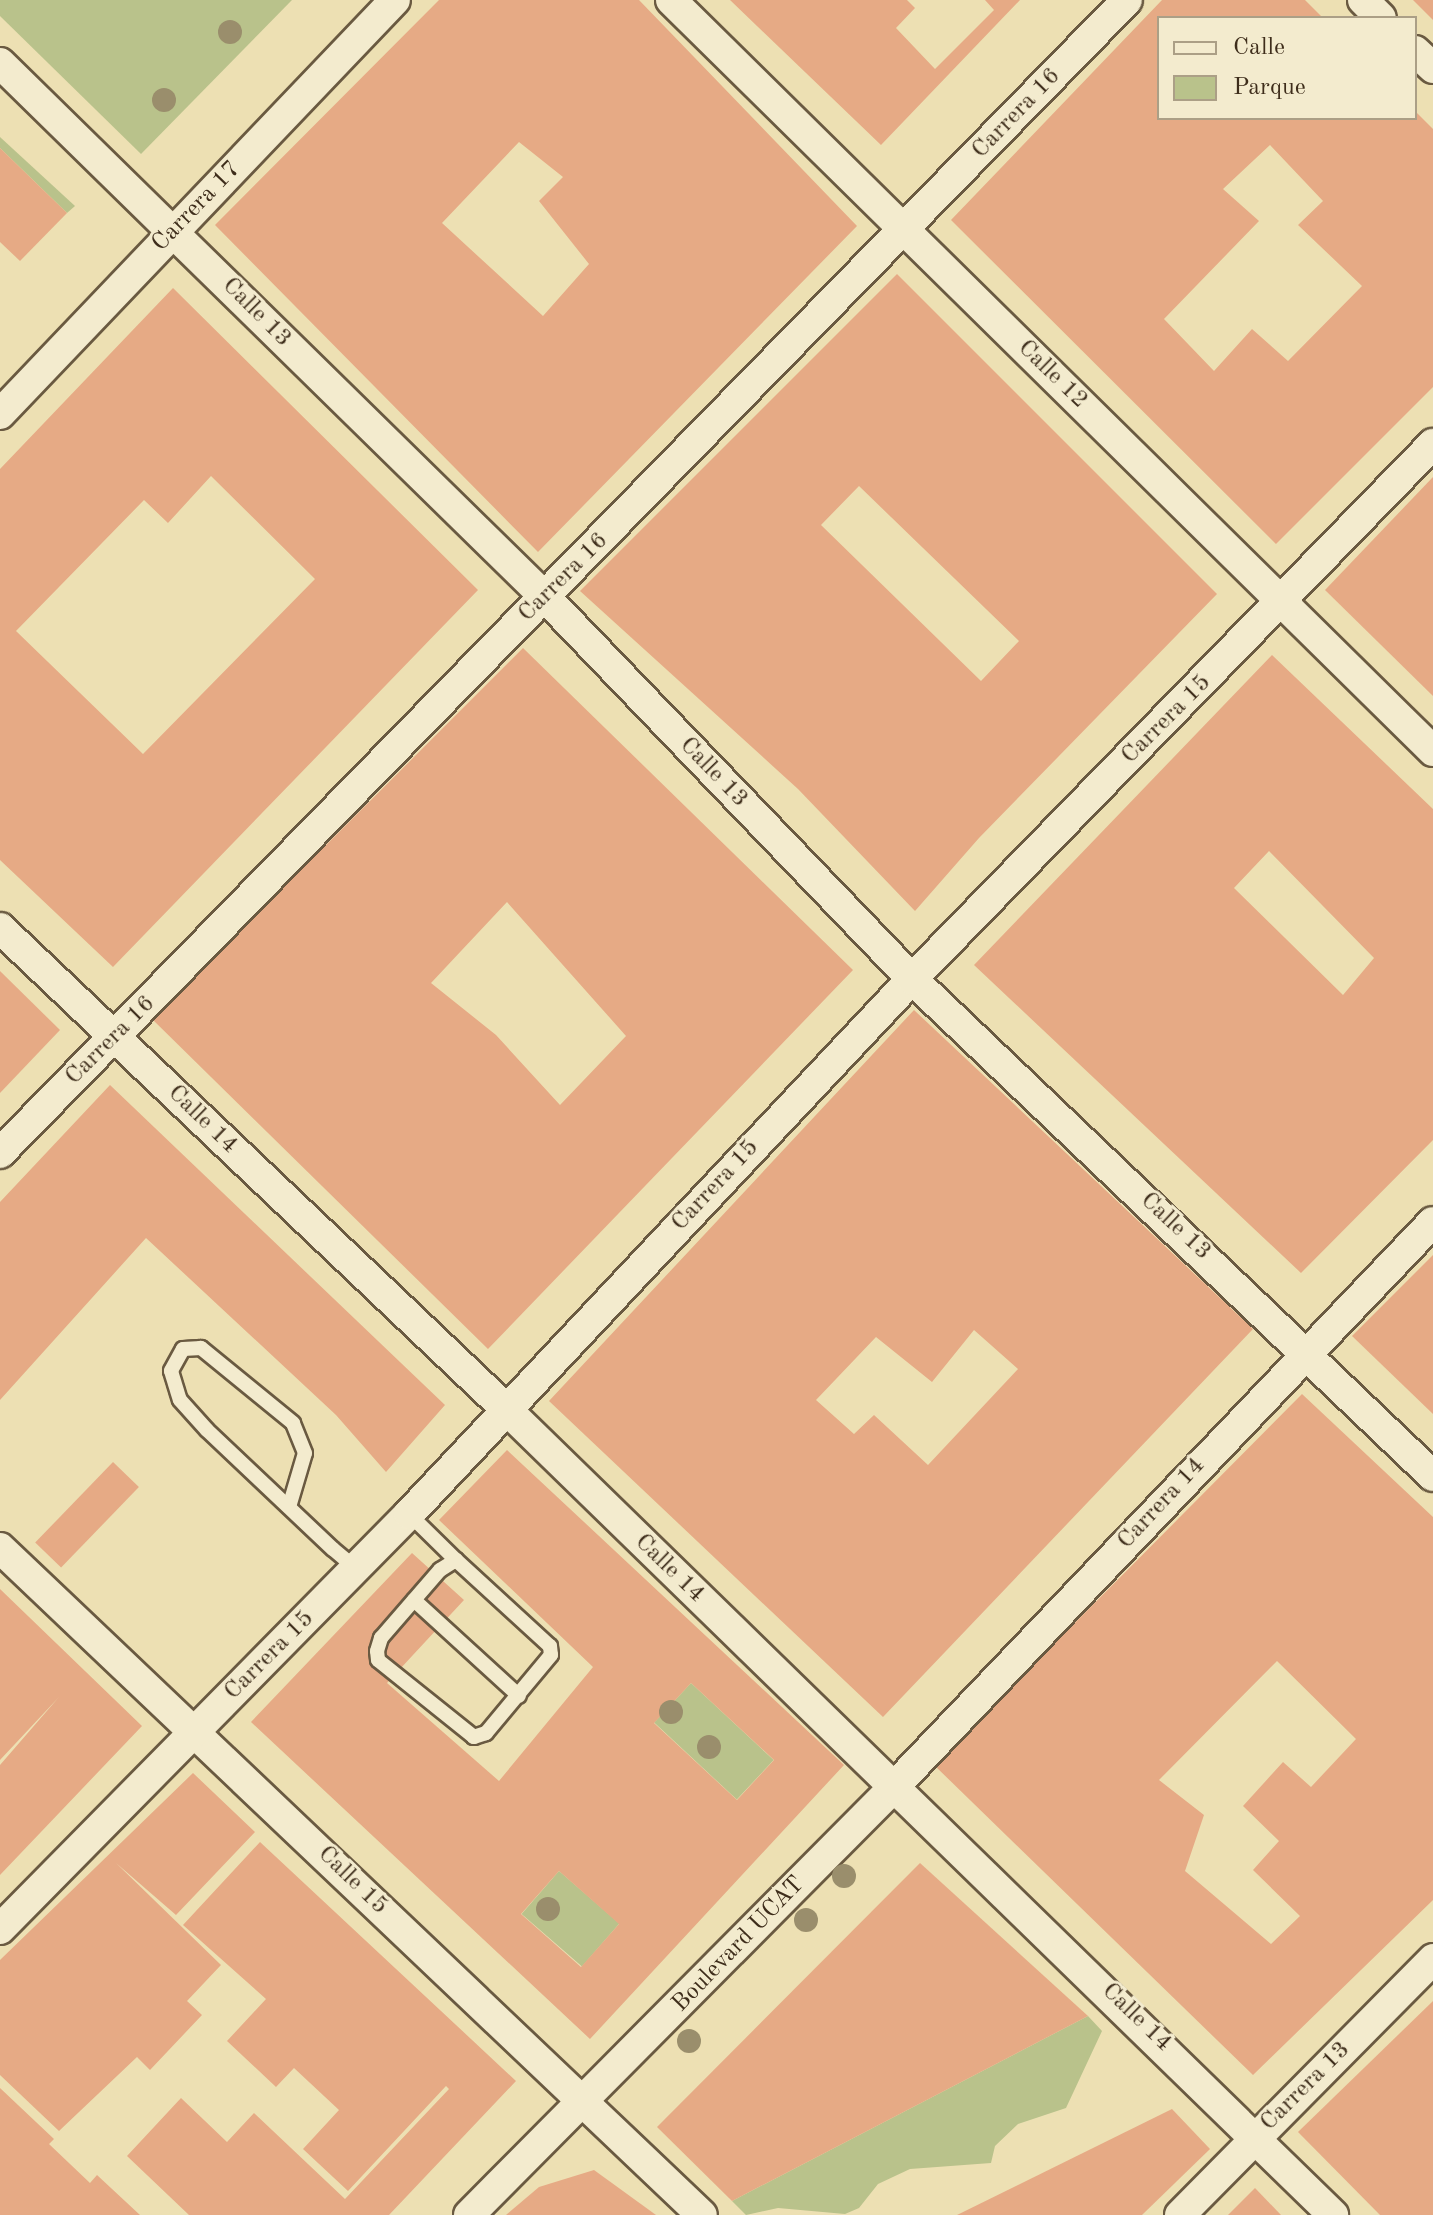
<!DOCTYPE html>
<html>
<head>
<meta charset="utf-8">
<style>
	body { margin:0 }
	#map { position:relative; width:1433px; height:2215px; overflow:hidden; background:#ede0b3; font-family:"Old Standard TT",serif }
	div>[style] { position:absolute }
	.green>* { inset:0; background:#b9c28b; transform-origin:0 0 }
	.building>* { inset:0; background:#e6aa85; transform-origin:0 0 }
	.roads { filter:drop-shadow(2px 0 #6a5a41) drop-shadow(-2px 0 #6a5a41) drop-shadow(0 2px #6a5a41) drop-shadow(0 -2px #6a5a41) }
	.service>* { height:14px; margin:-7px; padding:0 7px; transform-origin:7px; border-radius:7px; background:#f3ebce }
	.minor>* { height:30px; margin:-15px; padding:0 15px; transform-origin:15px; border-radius:15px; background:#f3ebce }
	.trees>* { width:24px; height:24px; margin:-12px; border-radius:50%; background:#9a8e6c }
	span { translate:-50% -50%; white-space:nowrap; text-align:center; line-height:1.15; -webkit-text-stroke:6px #f3ebce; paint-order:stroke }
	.street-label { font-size:24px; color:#3e2d1b }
	.legend { position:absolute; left:1157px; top:16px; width:260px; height:104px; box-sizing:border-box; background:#f3ebce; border:2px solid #ab9f86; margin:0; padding:10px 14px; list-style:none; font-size:24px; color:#3e2d1b }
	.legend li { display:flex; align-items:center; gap:16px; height:40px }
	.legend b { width:40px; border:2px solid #ab9f86 }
</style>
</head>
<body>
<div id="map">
	<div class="green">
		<div style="clip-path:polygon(0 0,292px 0,141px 154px,0 16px)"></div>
		<div style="clip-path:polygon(0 137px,75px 206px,67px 213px,0 148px)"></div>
		<div style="left:691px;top:1683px;width:113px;height:54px;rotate:43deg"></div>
		<div style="left:559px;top:1871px;width:80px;height:57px;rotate:41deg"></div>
		<div style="clip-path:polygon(1088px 2016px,1102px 2031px,1066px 2108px,1018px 2124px,995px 2146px,991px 2163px,910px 2169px,878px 2184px,859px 2208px,845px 2214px,778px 2208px,746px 2215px,732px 2201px)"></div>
	</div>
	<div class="building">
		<div style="clip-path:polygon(evenodd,439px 0,639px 0,857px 226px,538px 552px,215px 225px,439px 0,519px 142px,563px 177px,539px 201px,589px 264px,543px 316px,442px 223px,519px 142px)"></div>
		<div style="clip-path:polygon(730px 0,907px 0,915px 8px,896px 28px,935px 69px,994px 10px,985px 0,1020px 0,881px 145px)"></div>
		<div style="clip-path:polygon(evenodd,1162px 0,1305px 0,1323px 18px,1159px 18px,1159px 118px,1415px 118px,1415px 111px,1433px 129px,1433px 387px,1276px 544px,951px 220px,1162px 0,1270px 145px,1323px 201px,1298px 225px,1362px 286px,1288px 361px,1252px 329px,1214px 371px,1164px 319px,1259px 221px,1223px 189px,1270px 145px)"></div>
		<div style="clip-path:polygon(1413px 0,1433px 0,1433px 20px)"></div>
		<div style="clip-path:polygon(0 148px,67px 213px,20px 261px,0 242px)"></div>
		<div style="clip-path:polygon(evenodd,897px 274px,1217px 594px,979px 838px,915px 911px,798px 789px,580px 591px,897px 274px,859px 486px,1019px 641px,981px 681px,821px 525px,859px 486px)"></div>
		<div style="clip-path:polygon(evenodd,173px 288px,478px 590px,113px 967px,0 860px,0 469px,173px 288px,211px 476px,315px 579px,143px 754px,16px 631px,144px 500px,168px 523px,211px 476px)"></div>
		<div style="clip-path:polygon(1433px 477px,1433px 696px,1325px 590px)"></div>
		<div style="clip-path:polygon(evenodd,523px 648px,853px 970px,488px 1349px,152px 1019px,523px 648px,507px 902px,626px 1036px,560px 1105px,496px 1035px,431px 983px,507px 902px)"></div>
		<div style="clip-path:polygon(evenodd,1272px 655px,1433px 809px,1433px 1140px,1301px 1273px,974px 965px,1272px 655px,1269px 851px,1374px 958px,1343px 995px,1234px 888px,1269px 851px)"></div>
		<div style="clip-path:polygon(0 971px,60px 1030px,0 1093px)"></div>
		<div style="clip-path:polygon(evenodd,914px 1010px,1253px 1329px,883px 1717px,549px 1401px,914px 1010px,974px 1330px,1018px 1369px,928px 1465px,874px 1415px,854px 1434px,816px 1400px,876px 1337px,932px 1382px,974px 1330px)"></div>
		<div style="clip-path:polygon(110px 1085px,445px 1405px,386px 1472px,336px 1415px,146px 1238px,0 1400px,0 1202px)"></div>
		<div style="clip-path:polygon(1433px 1255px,1433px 1414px,1352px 1336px)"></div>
		<div style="clip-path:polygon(evenodd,1302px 1394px,1433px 1517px,1433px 1900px,1253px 2075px,934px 1765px,1302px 1394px,1277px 1661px,1356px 1739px,1311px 1787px,1283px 1762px,1243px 1806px,1279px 1841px,1253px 1870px,1300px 1916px,1271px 1944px,1185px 1871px,1204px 1815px,1159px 1780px,1277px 1661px)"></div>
		<div style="clip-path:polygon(evenodd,507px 1450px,844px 1765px,590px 2039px,251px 1722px,412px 1553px,464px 1600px,387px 1683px,499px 1781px,593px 1667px,439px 1520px,507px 1450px,691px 1683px,774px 1760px,737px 1800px,654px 1723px,691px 1683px,507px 1450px,559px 1871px,619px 1924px,581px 1967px,521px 1914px,559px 1871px)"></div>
		<div style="left:113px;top:1462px;width:36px;height:112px;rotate:44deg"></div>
		<div style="clip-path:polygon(0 1589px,142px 1726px,0 1875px,0 1765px,59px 1697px,0 1760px)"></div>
		<div style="clip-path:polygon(193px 1773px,255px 1832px,176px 1915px,116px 1863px,221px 1965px,187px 2001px,202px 2015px,150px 2070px,137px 2057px,59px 2131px,0 2075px,0 1960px)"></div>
		<div style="clip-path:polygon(260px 1842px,516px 2081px,389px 2215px,189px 2215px,127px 2156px,181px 2098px,227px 2142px,254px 2113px,345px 2199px,449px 2089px,446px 2086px,348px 2191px,303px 2149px,339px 2110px,294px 2068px,276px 2087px,227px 2041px,266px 1999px,183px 1925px)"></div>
		<div style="clip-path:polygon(920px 1863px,1088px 2016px,732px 2201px,657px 2127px)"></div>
		<div style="clip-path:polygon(1433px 2001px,1433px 2215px,1380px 2215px,1298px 2132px)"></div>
		<div style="clip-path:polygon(0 2088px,54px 2139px,49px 2144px,90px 2183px,97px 2175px,140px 2215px,0 2215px)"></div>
		<div style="clip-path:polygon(1172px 2109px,1210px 2149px,1142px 2215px,957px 2215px)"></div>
		<div style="clip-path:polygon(594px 2170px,656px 2215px,506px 2215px,539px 2187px)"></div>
		<div style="clip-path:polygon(1255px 2188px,1281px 2215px,1228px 2215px)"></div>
	</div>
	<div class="roads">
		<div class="service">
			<div style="left:289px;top:1507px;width:56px;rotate:-73.5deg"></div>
			<div style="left:305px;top:1453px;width:32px;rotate:-112deg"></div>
			<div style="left:293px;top:1423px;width:119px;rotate:-140.8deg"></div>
			<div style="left:201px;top:1348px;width:18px;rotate:177deg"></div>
			<div style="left:183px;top:1349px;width:25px;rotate:119deg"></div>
			<div style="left:171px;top:1371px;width:30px;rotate:73deg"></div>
			<div style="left:180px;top:1400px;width:40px;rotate:48deg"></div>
			<div style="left:207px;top:1430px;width:173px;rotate:43.4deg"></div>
			<div style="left:333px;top:1549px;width:30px;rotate:40deg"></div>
			<div style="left:409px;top:1514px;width:66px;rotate:44.4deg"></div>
			<div style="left:456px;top:1560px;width:127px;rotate:42.5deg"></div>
			<div style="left:550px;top:1646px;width:9px;rotate:84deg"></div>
			<div style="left:551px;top:1655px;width:102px;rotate:129.8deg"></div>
			<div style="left:486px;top:1733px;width:13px;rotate:162deg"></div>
			<div style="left:474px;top:1737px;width:123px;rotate:-141.3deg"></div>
			<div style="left:378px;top:1660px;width:9px;rotate:-96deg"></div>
			<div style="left:377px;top:1651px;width:14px;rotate:-73deg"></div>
			<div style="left:381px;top:1638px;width:90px;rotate:-49.1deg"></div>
			<div style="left:440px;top:1570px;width:19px;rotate:-32deg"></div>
			<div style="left:414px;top:1600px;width:142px;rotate:42.4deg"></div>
		</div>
		<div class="minor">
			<div style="left:671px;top:0;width:1070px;rotate:44.58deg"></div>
			<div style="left:1363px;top:0;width:25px;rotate:45deg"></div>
			<div style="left:1415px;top:51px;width:25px;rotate:43deg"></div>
			<div style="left:0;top:63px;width:763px;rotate:44.42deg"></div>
			<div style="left:545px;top:597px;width:530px;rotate:46.15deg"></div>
			<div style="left:912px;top:979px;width:720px;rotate:43.65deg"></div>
			<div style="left:0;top:414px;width:572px;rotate:-46.35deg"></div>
			<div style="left:0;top:928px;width:698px;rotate:43.55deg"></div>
			<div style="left:506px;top:1409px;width:1155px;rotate:44.26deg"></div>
			<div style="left:0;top:1153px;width:1612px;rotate:-45.65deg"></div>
			<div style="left:0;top:1548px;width:968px;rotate:43.54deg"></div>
			<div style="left:0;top:1929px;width:583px;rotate:-45.42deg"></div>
			<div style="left:409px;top:1514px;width:734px;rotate:-46.77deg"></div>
			<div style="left:912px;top:979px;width:747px;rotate:-45.76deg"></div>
			<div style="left:469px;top:2215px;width:602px;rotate:-45.2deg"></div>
			<div style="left:893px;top:1788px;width:782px;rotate:-46.35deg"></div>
			<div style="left:1180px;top:2215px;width:360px;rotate:-45.3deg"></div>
		</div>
	</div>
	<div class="trees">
		<div style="left:230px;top:32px"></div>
		<div style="left:164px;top:100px"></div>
		<div style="left:671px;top:1712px"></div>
		<div style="left:709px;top:1747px"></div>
		<div style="left:844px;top:1876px"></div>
		<div style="left:548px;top:1909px"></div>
		<div style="left:806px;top:1920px"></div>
		<div style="left:689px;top:2041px"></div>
	</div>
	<div class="street-label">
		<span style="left:1017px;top:114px;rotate:-46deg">Carrera 16</span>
		<span style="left:197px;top:207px;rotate:-46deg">Carrera 17</span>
		<span style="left:256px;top:313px;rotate:45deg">Calle 13</span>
		<span style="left:1052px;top:375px;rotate:44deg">Calle 12</span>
		<span style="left:564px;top:578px;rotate:-45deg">Carrera 16</span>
		<span style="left:1167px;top:720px;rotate:-45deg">Carrera 15</span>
		<span style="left:713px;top:773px;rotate:46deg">Calle 13</span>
		<span style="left:111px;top:1041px;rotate:-45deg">Carrera 16</span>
		<span style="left:202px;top:1120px;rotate:44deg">Calle 14</span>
		<span style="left:716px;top:1186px;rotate:-47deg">Carrera 15</span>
		<span style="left:1175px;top:1227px;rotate:43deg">Calle 13</span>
		<span style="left:1162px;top:1504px;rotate:-47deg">Carrera 14</span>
		<span style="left:669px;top:1569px;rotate:44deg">Calle 14</span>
		<span style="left:270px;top:1656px;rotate:-45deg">Carrera 15</span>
		<span style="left:352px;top:1881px;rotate:44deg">Calle 15</span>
		<span style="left:739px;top:1945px;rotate:-46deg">Boulevard UCAT</span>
		<span style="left:1136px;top:2018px;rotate:44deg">Calle 14</span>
		<span style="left:1306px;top:2087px;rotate:-45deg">Carrera 13</span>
	</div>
	<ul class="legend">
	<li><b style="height:10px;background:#f3ebce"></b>Calle</li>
	<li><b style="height:22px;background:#b9c28b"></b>Parque</li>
	</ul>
</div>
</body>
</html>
